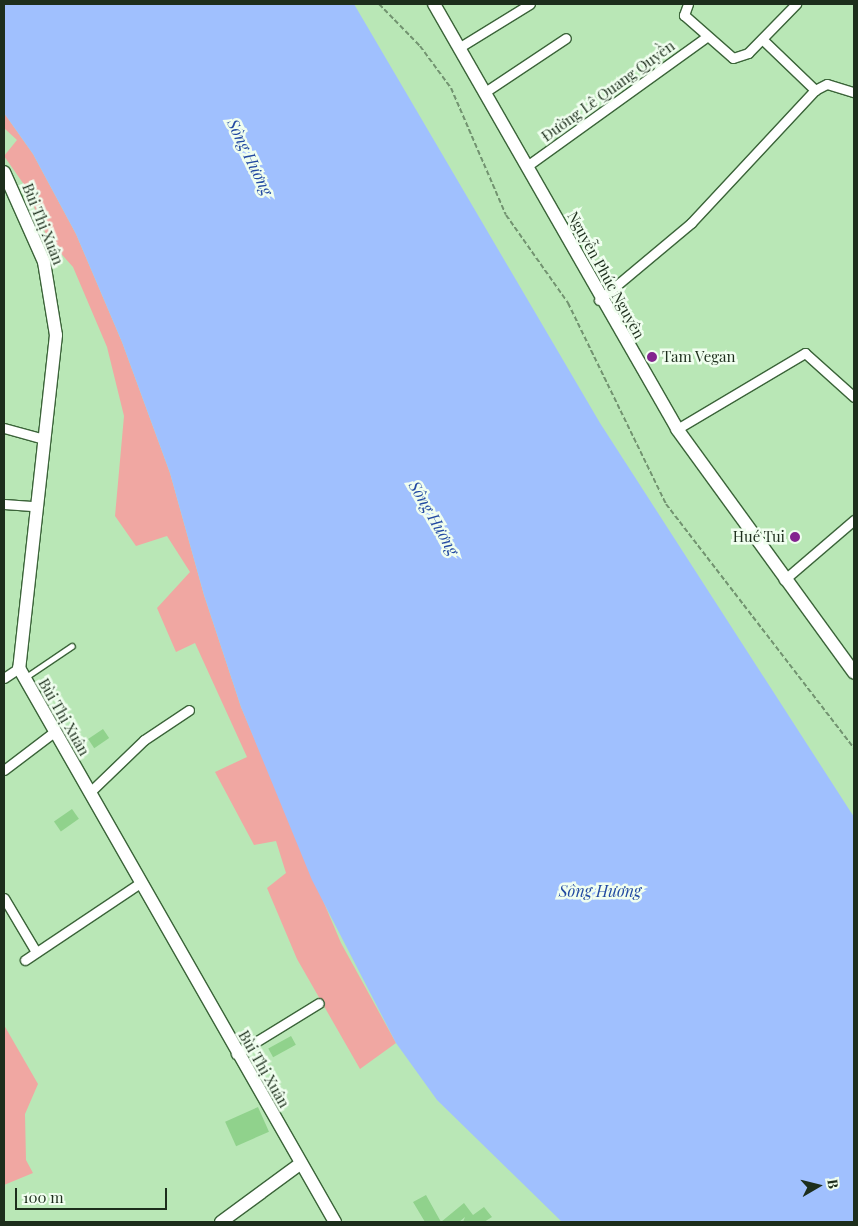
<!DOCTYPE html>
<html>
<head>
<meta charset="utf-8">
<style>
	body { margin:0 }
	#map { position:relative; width:858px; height:1226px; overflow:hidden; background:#b9e7b6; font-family:"Playfair Display",serif }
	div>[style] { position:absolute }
	.green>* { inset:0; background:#f0a7a2 }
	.water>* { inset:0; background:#a0c0fe }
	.building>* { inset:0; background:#90d28c; transform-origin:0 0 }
	.path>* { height:2px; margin-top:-1px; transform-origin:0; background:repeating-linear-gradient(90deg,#729370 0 5px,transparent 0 7.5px) }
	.roads { filter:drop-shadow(1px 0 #3b6439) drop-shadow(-1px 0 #3b6439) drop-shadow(0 1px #3b6439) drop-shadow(0 -1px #3b6439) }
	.lane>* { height:4.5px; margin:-2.25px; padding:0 2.25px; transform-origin:2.25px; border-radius:2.25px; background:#fff }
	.street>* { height:9px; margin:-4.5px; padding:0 4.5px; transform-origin:4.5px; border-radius:4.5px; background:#fff }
	.secondary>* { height:12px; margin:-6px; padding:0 6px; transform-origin:6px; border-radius:6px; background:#fff }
	.dots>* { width:14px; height:14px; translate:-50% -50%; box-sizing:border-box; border:2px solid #f0feef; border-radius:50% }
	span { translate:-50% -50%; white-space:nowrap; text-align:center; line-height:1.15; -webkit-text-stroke:5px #f0feef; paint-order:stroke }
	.street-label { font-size:15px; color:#1d2e1c }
	.poi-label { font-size:15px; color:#1d2e1c }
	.left { translate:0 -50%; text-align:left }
	.right { translate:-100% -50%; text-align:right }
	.water-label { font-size:16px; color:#224aa1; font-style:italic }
	.frame { position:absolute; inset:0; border:5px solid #1d2e1c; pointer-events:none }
	.north { position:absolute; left:793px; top:1161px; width:50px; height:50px; -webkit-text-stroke:4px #f0feef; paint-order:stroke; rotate:82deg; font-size:14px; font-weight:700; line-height:20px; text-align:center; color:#1d2e1c }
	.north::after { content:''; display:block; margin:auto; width:18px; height:22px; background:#1d2e1c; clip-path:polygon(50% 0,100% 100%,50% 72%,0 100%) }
	.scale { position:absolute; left:15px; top:1188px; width:152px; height:22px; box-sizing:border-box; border:2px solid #1d2e1c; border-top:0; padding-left:6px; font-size:15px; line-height:18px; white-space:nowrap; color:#1d2e1c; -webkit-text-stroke:4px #f0feef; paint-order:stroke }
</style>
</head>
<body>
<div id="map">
	<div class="green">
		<div style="clip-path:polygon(4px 113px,33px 154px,76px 234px,122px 342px,170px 473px,204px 595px,241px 707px,341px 943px,396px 1043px,360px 1069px,297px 959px,267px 888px,286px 873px,276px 841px,254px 845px,215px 772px,247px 757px,195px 643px,176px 652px,157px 608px,190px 572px,167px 536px,136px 546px,115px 516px,124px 416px,107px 347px,73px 267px,48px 239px,25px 186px,4px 156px,17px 140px,4px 128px)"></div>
		<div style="clip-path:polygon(4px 1025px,38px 1084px,25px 1114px,26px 1160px,33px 1173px,4px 1185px)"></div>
	</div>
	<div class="water">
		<div style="clip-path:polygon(4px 4px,354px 4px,600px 423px,854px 817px,854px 1222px,562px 1222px,437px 1100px,396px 1043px,312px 880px,241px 707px,204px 595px,170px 473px,122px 342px,76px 234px,33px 154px,4px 113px)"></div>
	</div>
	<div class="building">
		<div style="left:103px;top:729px;width:11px;height:18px;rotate:56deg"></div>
		<div style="left:72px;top:809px;width:12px;height:22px;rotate:55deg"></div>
		<div style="left:291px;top:1036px;width:10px;height:26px;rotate:61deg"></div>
		<div style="left:258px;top:1107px;width:27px;height:36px;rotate:66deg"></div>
		<div style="clip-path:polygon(426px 1195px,441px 1222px,464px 1203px,473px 1215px,484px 1207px,492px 1217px,484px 1222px,463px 1222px,465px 1217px,459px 1222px,425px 1222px,413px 1202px)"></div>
	</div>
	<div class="path">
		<div style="left:379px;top:4px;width:59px;rotate:45.7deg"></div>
		<div style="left:420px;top:46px;width:52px;rotate:53.6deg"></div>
		<div style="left:451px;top:88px;width:138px;rotate:66.6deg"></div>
		<div style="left:506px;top:215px;width:108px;rotate:54.8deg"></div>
		<div style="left:568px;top:303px;width:224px;rotate:64deg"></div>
		<div style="left:666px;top:504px;width:308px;rotate:52.4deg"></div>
	</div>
	<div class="roads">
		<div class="lane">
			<div style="left:26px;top:677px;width:55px;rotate:-34deg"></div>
		</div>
		<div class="street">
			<div style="left:688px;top:4px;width:12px;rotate:110deg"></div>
			<div style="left:684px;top:15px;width:65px;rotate:41.3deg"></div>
			<div style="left:733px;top:58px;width:16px;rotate:-18deg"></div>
			<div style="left:748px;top:53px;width:69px;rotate:-45.6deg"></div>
			<div style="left:762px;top:39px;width:74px;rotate:43.9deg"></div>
			<div style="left:460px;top:47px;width:82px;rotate:-31.6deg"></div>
			<div style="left:485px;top:92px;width:97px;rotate:-33.7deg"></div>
			<div style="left:527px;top:166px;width:219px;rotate:-35.7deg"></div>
			<div style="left:599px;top:300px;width:120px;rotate:-39.9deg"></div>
			<div style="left:691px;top:223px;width:182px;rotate:-47deg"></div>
			<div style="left:815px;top:90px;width:13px;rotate:-27deg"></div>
			<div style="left:827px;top:84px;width:28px;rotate:17deg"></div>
			<div style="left:4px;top:428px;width:41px;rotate:15.4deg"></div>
			<div style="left:677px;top:429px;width:149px;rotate:-30.7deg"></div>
			<div style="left:805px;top:353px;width:66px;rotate:41.9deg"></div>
			<div style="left:4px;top:504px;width:31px;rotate:4deg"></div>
			<div style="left:784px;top:580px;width:92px;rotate:-40.6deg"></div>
			<div style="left:4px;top:678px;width:18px;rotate:-34deg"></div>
			<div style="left:4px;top:770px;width:63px;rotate:-37.2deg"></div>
			<div style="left:89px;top:793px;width:76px;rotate:-43.9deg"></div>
			<div style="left:144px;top:740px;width:54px;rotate:-33.7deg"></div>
			<div style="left:4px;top:898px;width:63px;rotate:59.3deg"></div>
			<div style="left:25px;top:960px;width:138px;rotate:-33.8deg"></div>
			<div style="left:236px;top:1054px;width:97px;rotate:-31.6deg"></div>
		</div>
		<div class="secondary">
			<div style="left:434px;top:4px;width:490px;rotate:60.2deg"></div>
			<div style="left:677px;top:429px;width:301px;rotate:54deg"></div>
			<div style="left:4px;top:172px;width:98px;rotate:66deg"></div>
			<div style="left:44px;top:262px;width:74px;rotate:80.7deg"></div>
			<div style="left:56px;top:335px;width:335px;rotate:96.3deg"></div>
			<div style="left:19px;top:668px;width:638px;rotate:60.3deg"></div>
			<div style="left:221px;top:1222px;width:98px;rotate:-36.3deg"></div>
		</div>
	</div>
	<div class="dots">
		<div style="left:652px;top:357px;background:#83248f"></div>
		<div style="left:795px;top:537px;background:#83248f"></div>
	</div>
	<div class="street-label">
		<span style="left:608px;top:91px;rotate:-36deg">Đường Lê Quang Quyền</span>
		<span style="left:43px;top:224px;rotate:68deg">Bùi Thị Xuân</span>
		<span style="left:606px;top:275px;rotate:61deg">Nguyễn Phúc Nguyên</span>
		<span style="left:64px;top:717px;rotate:60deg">Bùi Thị Xuân</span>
		<span style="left:264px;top:1069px;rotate:60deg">Bùi Thị Xuân</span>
	</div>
	<div class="poi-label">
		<span class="left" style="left:662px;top:357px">Tam Vegan</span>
		<span class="right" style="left:785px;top:537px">Hué Tui</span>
	</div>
	<div class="water-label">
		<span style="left:250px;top:157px;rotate:64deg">Sông Hương</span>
		<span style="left:434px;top:518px;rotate:60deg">Sông Hương</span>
		<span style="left:600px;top:891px">Sông Hương</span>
	</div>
	<div class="frame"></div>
	<div class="north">B</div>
	<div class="scale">100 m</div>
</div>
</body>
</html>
